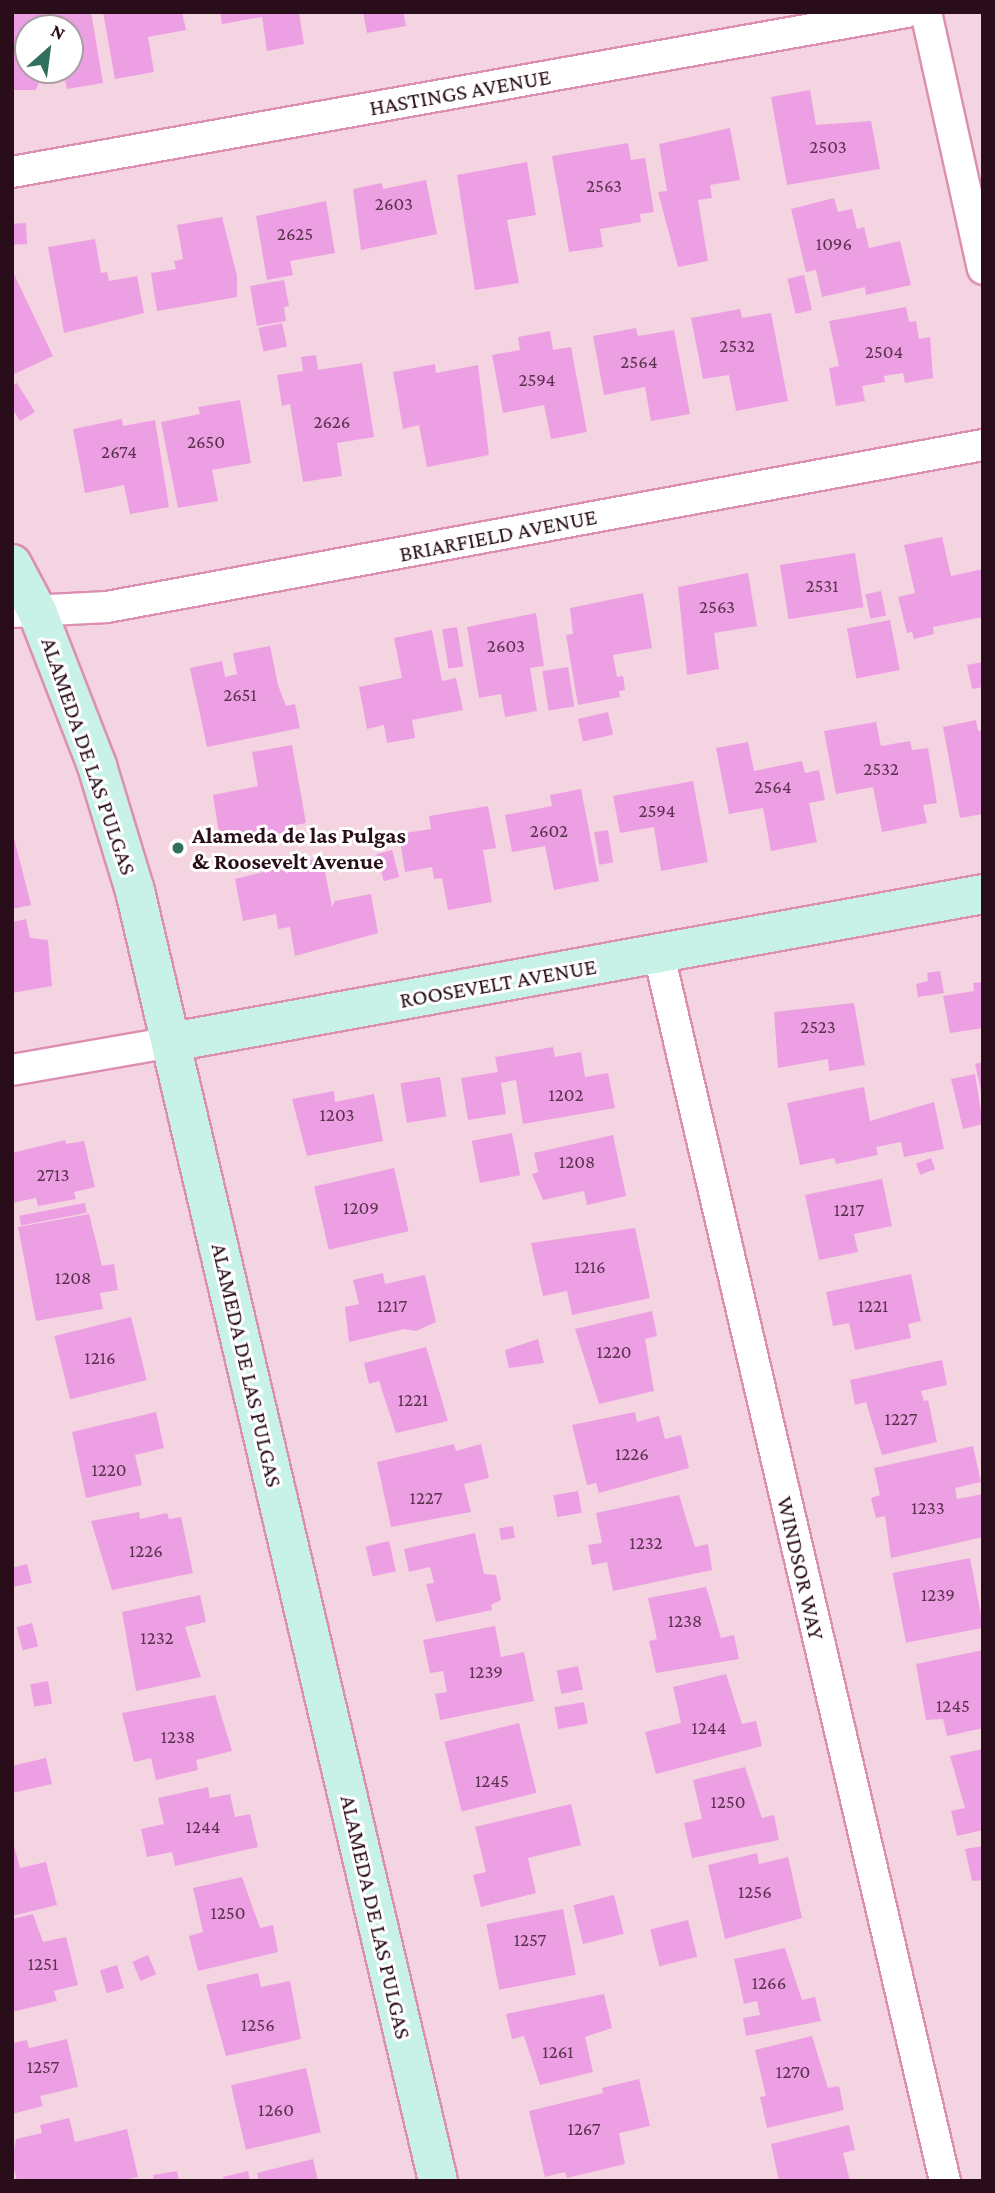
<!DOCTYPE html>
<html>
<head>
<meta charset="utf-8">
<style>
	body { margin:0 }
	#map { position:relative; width:995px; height:2193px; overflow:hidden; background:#f5d4e1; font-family:"Crimson Pro",serif }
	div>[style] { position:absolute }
	.building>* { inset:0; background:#ed9fe3; transform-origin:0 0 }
	.roads { filter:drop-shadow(2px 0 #dd8fb2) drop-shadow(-2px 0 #dd8fb2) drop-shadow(0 2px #dd8fb2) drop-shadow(0 -2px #dd8fb2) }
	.street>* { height:30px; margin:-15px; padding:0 15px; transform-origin:15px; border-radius:15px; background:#fff }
	.secondary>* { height:38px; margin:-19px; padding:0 19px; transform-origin:19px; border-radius:19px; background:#c8f2e7 }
	.dots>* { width:19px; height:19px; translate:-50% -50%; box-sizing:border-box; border:4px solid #fff; border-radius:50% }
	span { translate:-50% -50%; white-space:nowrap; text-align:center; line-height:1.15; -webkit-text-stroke:6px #fff; paint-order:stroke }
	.number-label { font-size:19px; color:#5b324d }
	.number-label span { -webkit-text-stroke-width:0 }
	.street-label { font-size:23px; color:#2a0d1b }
	.poi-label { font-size:23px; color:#2a0d1b; font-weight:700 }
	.left { translate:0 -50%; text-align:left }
	.frame { position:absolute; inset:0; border:14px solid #2a0d1b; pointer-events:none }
	.north { position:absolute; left:14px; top:14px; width:70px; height:70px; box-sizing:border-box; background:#fff; border:2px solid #aa9ea4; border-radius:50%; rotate:28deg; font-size:19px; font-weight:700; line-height:28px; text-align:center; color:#2a0d1b }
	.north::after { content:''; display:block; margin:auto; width:24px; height:32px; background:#31705e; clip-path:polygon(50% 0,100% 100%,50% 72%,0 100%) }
</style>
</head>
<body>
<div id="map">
	<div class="building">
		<div style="clip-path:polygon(evenodd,12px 12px,91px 12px,103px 83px,67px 89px,64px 75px,40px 80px,36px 90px,12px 90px,12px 12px,28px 28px,70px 28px,70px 70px,28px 70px,28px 28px)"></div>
		<div style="clip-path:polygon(103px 12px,182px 12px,186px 30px,148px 37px,154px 72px,115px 79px)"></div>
		<div style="clip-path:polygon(220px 12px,299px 12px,304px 44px,267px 51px,262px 17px,222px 24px)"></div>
		<div style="clip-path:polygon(363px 12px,403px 12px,406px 26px,367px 33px)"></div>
		<div style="clip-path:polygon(810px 90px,816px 125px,871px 121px,880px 169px,787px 185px,771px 97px)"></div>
		<div style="clip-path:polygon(730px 128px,740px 180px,710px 185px,712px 198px,698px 200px,708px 261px,678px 267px,658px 192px,667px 191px,659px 144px)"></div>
		<div style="clip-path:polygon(628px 143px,631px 160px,645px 158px,654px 212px,640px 214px,641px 222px,600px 229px,603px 247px,569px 252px,552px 156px)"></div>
		<div style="clip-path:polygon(527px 162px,536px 215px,507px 220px,519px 283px,475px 290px,457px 175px)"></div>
		<div style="clip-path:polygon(426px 180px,437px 234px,361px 250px,353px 189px,382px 183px,383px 189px)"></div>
		<div style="clip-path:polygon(834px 198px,838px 212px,852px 209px,857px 229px,864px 227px,869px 248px,900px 241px,911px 285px,866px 295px,865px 287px,822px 297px,816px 270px,806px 272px,791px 209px)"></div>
		<div style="clip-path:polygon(326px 201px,335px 253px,290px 261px,293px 275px,267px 280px,256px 216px)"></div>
		<div style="clip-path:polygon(222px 217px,237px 276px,237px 297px,157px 311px,151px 273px,176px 269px,174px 261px,183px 259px,177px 225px)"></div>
		<div style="left:26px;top:223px;width:21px;height:14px;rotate:87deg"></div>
		<div style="clip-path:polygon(95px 239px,101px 273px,107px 272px,109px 281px,137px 276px,144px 313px,64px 333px,48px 247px)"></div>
		<div style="clip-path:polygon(12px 270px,53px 356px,12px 375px)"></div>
		<div style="left:804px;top:275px;width:36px;height:17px;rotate:77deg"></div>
		<div style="clip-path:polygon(284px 280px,289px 306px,284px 307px,286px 321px,257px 326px,250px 286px)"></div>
		<div style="clip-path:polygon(906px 307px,909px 322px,916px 321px,919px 339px,930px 337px,933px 378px,905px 383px,903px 373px,884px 376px,885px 382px,862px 386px,865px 401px,836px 406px,829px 368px,839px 366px,829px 321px)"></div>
		<div style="clip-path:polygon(740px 309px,742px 318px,771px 313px,788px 401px,736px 411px,729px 375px,703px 379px,691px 318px)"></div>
		<div style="left:282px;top:323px;width:24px;height:24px;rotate:78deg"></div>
		<div style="clip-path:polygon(636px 328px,638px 336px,674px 330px,690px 414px,651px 421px,645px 387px,604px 395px,593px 336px)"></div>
		<div style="clip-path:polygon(550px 331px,553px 350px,571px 347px,587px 432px,551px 439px,544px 405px,503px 413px,492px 355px,520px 350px,518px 337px)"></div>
		<div style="clip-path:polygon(316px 355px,318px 370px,362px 363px,374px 437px,337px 443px,342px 476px,303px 482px,290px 404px,282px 406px,277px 375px,303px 371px,301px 357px)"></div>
		<div style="clip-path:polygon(435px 364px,436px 373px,478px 365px,489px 455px,427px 467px,419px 425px,403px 429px,393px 372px)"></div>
		<div style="clip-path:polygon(17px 383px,35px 412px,20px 421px,12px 408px,12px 386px)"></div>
		<div style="clip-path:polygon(240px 400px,251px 463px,212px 470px,218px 501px,178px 508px,161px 422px,200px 414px,198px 407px)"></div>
		<div style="clip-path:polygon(122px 419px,123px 426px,155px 420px,169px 507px,130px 514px,124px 485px,85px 493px,73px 429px)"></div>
		<div style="clip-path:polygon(942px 537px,951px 576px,983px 569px,983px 617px,933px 627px,934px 634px,914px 639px,912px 632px,907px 633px,898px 597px,915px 593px,904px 545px)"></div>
		<div style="left:855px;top:553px;width:55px;height:76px;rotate:81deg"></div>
		<div style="clip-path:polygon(748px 573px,757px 626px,714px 633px,719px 669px,687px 675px,678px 587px)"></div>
		<div style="left:881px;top:591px;width:25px;height:16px;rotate:78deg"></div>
		<div style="clip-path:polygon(643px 593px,652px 648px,613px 655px,617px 677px,623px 676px,625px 690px,619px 691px,620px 697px,578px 705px,566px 635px,573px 634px,570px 608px)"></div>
		<div style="clip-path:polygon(536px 613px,544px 666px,530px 668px,537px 711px,505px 717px,501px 694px,479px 698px,467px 627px)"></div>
		<div style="left:890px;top:620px;width:51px;height:44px;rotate:79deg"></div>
		<div style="left:457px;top:627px;width:40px;height:15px;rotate:81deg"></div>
		<div style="clip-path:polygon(432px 630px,442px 681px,456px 678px,463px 710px,412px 720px,415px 738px,387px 743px,384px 725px,367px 729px,359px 687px,402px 678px,394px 638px)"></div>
		<div style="clip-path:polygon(270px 646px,278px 685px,286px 706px,295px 704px,300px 728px,207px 747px,190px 668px,222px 661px,225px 677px,237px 674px,233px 653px)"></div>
		<div style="clip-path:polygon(983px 662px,983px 687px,972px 689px,967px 665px)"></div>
		<div style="left:568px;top:667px;width:40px;height:26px;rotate:81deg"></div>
		<div style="left:608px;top:712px;width:23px;height:31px;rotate:77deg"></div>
		<div style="clip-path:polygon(976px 720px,978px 731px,983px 730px,983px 814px,960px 818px,943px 727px)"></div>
		<div style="clip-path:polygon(876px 722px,881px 746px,910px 741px,912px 750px,928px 748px,937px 803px,923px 805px,927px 823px,882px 832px,873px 787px,836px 794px,824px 731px)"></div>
		<div style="clip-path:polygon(748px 742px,754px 771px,802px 761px,805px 773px,819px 770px,825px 800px,809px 803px,817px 842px,771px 851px,763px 808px,729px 814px,716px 748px)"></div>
		<div style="clip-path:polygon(292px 745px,306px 823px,286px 827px,287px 832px,274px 834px,273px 829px,220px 839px,213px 795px,258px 786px,252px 752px)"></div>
		<div style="clip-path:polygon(693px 781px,708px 862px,661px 871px,654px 827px,620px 833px,613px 796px)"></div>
		<div style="clip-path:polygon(581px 789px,599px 881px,554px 890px,545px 846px,512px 852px,505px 815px,552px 806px,550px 795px)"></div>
		<div style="clip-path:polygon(488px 806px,496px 848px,483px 850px,492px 902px,448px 910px,442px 878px,434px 879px,432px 867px,405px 872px,399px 834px,431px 829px,429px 816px)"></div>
		<div style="left:608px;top:830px;width:33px;height:14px;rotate:81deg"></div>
		<div style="clip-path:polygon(13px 834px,31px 905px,12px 909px,12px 835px)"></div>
		<div style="left:392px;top:850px;width:28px;height:16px;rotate:75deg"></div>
		<div style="clip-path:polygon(322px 857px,332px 907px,335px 901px,371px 894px,378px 933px,295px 956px,290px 927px,278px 929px,276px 914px,243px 921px,235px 879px)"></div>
		<div style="clip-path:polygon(26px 919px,30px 938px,48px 940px,52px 986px,12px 993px,12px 922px)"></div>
		<div style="clip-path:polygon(940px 971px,944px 993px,918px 997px,916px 984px,928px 981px,927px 973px)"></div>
		<div style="clip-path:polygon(983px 982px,983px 1028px,950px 1033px,943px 996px,974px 991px,973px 983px)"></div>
		<div style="clip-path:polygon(854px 1003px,865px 1065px,829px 1071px,828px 1059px,778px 1068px,774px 1012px)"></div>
		<div style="clip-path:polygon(553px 1047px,555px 1057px,581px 1052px,585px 1077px,608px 1073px,615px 1108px,523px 1124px,516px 1080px,501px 1083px,506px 1114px,468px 1120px,461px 1078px,498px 1072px,495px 1057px)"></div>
		<div style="clip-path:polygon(983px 1062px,983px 1095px,982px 1095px,975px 1064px)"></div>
		<div style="clip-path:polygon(975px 1074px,983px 1124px,963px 1129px,951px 1079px)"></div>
		<div style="left:440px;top:1077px;width:40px;height:40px;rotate:81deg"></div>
		<div style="clip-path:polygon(864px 1087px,870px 1121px,934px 1102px,944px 1149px,904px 1157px,901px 1142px,876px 1147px,878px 1155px,836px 1164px,834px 1158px,800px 1165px,787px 1103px)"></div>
		<div style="clip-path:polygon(334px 1091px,335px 1102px,374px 1094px,383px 1141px,307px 1156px,292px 1099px)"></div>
		<div style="left:512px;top:1133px;width:43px;height:41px;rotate:79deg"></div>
		<div style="clip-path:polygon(613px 1135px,626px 1196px,587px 1205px,584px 1191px,543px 1200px,532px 1174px,538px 1172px,534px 1153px)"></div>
		<div style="clip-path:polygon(65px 1140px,66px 1144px,84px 1141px,95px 1187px,74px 1192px,76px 1199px,38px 1206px,36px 1198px,12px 1203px,12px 1153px)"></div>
		<div style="left:931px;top:1158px;width:12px;height:16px;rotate:70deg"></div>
		<div style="left:394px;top:1168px;width:65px;height:82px;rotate:77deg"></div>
		<div style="clip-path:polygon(882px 1179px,892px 1226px,854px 1234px,858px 1252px,819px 1260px,805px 1195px)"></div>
		<div style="left:85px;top:1203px;width:10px;height:67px;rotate:79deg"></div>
		<div style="clip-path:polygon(89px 1214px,102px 1266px,114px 1264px,118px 1290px,100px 1293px,103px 1309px,36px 1321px,18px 1227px)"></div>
		<div style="clip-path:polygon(635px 1228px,650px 1298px,572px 1315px,567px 1291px,543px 1296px,531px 1243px)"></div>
		<div style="clip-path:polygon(383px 1273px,385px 1284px,425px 1275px,436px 1322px,416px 1331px,404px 1329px,349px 1342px,345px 1307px,359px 1304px,353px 1280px)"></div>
		<div style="clip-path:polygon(911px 1274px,921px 1321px,908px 1324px,911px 1338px,855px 1350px,849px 1323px,833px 1326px,826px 1292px)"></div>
		<div style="clip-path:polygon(652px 1311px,657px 1336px,645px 1339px,654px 1391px,599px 1404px,575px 1329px)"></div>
		<div style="left:131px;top:1317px;width:65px;height:79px;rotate:76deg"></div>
		<div style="clip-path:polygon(538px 1339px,544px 1363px,509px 1368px,505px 1350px)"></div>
		<div style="clip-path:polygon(426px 1347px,448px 1421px,396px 1433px,379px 1381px,369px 1384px,364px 1363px)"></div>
		<div style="clip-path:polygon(942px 1360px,947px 1385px,921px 1391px,924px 1401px,928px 1400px,937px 1442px,882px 1455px,866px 1402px,855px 1405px,850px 1380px)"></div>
		<div style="clip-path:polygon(156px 1412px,164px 1448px,135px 1455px,142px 1485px,86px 1498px,72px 1432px)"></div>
		<div style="clip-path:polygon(635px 1412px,637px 1422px,659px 1416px,665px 1439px,681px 1435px,689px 1468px,599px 1493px,596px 1483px,587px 1485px,572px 1425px)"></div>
		<div style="clip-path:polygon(454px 1444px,456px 1451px,481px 1444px,489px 1478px,464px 1484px,471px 1512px,391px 1527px,377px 1462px)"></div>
		<div style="clip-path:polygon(973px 1446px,981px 1482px,955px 1488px,957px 1499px,983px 1494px,983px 1537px,891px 1558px,885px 1516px,876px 1518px,871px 1498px,880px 1495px,874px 1468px)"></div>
		<div style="left:578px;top:1491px;width:22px;height:25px;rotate:80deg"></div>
		<div style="clip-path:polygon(679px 1495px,695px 1547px,708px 1544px,712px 1570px,613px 1591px,607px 1562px,592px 1565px,588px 1545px,602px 1543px,596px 1513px)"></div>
		<div style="clip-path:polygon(139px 1512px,140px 1519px,167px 1513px,169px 1519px,181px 1517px,193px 1573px,112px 1590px,91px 1521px)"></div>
		<div style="left:513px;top:1526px;width:12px;height:14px;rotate:81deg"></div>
		<div style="clip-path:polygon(475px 1533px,484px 1574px,496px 1575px,501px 1600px,491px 1605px,492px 1610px,436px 1622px,426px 1584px,434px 1583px,430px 1567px,409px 1572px,404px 1549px)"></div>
		<div style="left:389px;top:1541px;width:31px;height:24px;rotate:77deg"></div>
		<div style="left:970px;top:1558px;width:71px;height:79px;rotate:79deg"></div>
		<div style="clip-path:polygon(27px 1564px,32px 1583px,12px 1587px,12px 1568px)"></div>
		<div style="clip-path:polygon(706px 1587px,721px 1638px,734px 1635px,739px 1659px,656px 1673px,649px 1641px,657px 1639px,648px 1598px)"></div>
		<div style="clip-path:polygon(200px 1595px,206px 1622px,185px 1627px,201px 1677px,136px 1691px,122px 1612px)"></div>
		<div style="left:32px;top:1623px;width:24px;height:16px;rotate:75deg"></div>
		<div style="clip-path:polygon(495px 1626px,501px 1657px,524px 1652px,534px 1701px,440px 1720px,435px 1694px,447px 1692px,443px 1671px,430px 1673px,423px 1640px)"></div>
		<div style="clip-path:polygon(983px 1650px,983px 1728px,947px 1736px,943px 1719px,926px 1720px,916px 1664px)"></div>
		<div style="left:578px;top:1666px;width:24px;height:22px;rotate:78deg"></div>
		<div style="clip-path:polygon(726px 1674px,742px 1724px,756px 1721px,762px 1746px,656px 1774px,645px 1732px,681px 1723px,673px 1687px)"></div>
		<div style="left:48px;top:1681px;width:23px;height:18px;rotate:80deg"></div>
		<div style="clip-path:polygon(215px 1695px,232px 1751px,196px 1760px,198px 1770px,156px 1780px,151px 1758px,134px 1762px,122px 1713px)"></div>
		<div style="left:584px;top:1702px;width:22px;height:30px;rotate:80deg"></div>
		<div style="left:519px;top:1723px;width:72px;height:77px;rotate:76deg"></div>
		<div style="clip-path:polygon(983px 1749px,983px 1830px,957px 1836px,951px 1811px,965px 1808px,950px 1756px)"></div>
		<div style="clip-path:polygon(46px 1758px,52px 1784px,12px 1793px,12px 1766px)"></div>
		<div style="clip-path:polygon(745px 1767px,762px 1818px,774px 1815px,779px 1840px,692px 1858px,684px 1823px,702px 1819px,693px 1780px)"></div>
		<div style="clip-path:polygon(208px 1787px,210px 1798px,230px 1794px,235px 1817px,250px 1814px,258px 1847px,175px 1866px,172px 1852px,147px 1857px,141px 1829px,164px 1824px,158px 1798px)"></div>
		<div style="clip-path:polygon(571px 1804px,581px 1845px,528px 1858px,536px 1893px,481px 1907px,473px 1875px,486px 1872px,475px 1827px)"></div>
		<div style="clip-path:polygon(13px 1842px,20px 1868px,46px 1862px,57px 1905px,12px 1916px)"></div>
		<div style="clip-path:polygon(983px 1846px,983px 1880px,972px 1881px,965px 1849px)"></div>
		<div style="clip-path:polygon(757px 1853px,759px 1864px,788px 1857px,802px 1918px,725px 1939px,708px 1865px)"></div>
		<div style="clip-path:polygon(242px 1877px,260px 1928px,273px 1925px,278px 1952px,198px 1971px,189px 1936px,203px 1932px,193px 1888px)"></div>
		<div style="left:614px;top:1895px;width:40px;height:42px;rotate:76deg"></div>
		<div style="left:563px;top:1909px;width:67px;height:78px;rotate:79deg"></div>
		<div style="clip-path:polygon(33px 1914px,43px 1942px,66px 1937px,78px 1985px,54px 1991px,57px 2001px,12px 2012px,12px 1919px)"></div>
		<div style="left:688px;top:1920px;width:38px;height:39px;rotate:76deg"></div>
		<div style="clip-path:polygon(785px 1948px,802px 2000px,815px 1997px,821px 2021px,746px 2036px,743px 2018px,760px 2015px,757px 2001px,744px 2004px,734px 1959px)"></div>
		<div style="left:148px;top:1955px;width:21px;height:17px;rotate:67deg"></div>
		<div style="left:117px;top:1965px;width:24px;height:18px;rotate:73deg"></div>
		<div style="clip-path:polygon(258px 1973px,261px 1987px,290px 1981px,301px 2039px,226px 2056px,206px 1985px)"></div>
		<div style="clip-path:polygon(604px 1994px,612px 2028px,585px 2037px,593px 2072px,540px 2085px,524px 2036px,512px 2039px,506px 2014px)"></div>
		<div style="clip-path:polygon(812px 2036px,828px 2088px,839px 2086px,844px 2110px,767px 2128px,760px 2097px,766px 2096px,755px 2050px)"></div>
		<div style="clip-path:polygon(67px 2039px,78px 2087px,40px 2096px,43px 2106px,12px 2114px,12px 2043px,27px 2040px,29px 2048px)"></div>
		<div style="left:306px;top:2068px;width:66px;height:77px;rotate:77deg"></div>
		<div style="clip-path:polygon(639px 2079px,650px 2126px,619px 2133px,625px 2164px,567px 2178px,565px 2172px,545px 2177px,529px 2111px,603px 2093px,602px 2088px)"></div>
		<div style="clip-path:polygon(69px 2118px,75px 2142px,127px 2129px,138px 2177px,119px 2181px,17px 2181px,12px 2162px,16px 2139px,42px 2133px,40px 2125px)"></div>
		<div style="clip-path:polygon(849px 2125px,855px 2150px,843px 2153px,850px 2181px,779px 2181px,771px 2144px)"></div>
		<div style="clip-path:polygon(313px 2159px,318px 2181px,259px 2181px,257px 2173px)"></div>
		<div style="clip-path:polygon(177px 2171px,179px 2181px,154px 2181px,153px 2175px)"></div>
		<div style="clip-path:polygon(248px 2171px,250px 2181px,224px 2181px,223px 2177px)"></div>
	</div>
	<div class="roads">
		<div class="street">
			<div style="left:926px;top:12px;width:263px;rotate:77.5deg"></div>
			<div style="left:12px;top:172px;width:909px;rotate:-10.14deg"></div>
			<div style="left:12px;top:612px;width:95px;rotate:-3deg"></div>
			<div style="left:107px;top:607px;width:891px;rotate:-10.48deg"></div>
			<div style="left:659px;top:955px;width:1259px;rotate:76.87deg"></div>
			<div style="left:12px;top:1070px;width:162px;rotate:-9.9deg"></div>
		</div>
		<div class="secondary">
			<div style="left:12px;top:564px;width:53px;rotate:62deg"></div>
			<div style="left:37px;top:611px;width:166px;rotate:68.8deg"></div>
			<div style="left:97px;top:766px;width:131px;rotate:73.1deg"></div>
			<div style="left:135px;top:891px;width:1325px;rotate:76.78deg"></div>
			<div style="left:172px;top:1042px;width:824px;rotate:-10.34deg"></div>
		</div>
	</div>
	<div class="dots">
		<div style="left:178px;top:848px;background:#31705e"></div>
	</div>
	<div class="number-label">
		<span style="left:828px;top:147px">2503</span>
		<span style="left:604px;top:186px">2563</span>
		<span style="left:394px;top:204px">2603</span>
		<span style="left:295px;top:234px">2625</span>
		<span style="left:834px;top:244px">1096</span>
		<span style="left:737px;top:346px">2532</span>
		<span style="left:884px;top:352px">2504</span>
		<span style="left:639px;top:362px">2564</span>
		<span style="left:537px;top:380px">2594</span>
		<span style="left:332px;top:422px">2626</span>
		<span style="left:206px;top:442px">2650</span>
		<span style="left:119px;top:452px">2674</span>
		<span style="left:822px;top:586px">2531</span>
		<span style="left:717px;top:607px">2563</span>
		<span style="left:506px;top:646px">2603</span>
		<span style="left:240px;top:695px">2651</span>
		<span style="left:881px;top:769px">2532</span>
		<span style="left:773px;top:787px">2564</span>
		<span style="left:657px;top:811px">2594</span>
		<span style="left:549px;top:831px">2602</span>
		<span style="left:818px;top:1027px">2523</span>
		<span style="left:566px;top:1095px">1202</span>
		<span style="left:337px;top:1115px">1203</span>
		<span style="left:577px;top:1162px">1208</span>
		<span style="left:53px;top:1175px">2713</span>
		<span style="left:361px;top:1208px">1209</span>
		<span style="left:849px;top:1210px">1217</span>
		<span style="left:590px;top:1267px">1216</span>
		<span style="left:73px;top:1278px">1208</span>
		<span style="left:392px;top:1306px">1217</span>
		<span style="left:873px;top:1306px">1221</span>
		<span style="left:614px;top:1352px">1220</span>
		<span style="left:100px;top:1358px">1216</span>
		<span style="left:413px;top:1400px">1221</span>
		<span style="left:901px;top:1419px">1227</span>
		<span style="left:632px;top:1454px">1226</span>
		<span style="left:109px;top:1470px">1220</span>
		<span style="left:426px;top:1498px">1227</span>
		<span style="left:928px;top:1508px">1233</span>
		<span style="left:646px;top:1543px">1232</span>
		<span style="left:146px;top:1551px">1226</span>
		<span style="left:938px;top:1595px">1239</span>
		<span style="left:685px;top:1621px">1238</span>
		<span style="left:157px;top:1638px">1232</span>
		<span style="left:486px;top:1672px">1239</span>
		<span style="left:953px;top:1706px">1245</span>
		<span style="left:709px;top:1728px">1244</span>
		<span style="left:178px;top:1737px">1238</span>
		<span style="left:492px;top:1781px">1245</span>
		<span style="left:728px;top:1802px">1250</span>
		<span style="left:203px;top:1827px">1244</span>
		<span style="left:755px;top:1892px">1256</span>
		<span style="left:228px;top:1913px">1250</span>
		<span style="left:530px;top:1940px">1257</span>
		<span style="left:43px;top:1964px">1251</span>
		<span style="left:769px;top:1983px">1266</span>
		<span style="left:258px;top:2025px">1256</span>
		<span style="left:558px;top:2052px">1261</span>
		<span style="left:43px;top:2067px">1257</span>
		<span style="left:793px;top:2072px">1270</span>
		<span style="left:276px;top:2110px">1260</span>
		<span style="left:584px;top:2129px">1267</span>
	</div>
	<div class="street-label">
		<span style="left:460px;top:92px;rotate:-10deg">HASTINGS AVENUE</span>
		<span style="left:498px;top:535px;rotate:-11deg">BRIARFIELD AVENUE</span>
		<span style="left:89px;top:756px;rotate:71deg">ALAMEDA DE LAS PULGAS</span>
		<span style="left:498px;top:983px;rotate:-10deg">ROOSEVELT AVENUE</span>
		<span style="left:247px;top:1365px;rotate:77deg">ALAMEDA DE LAS PULGAS</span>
		<span style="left:801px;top:1568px;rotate:77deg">WINDSOR WAY</span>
		<span style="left:376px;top:1917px;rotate:77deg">ALAMEDA DE LAS PULGAS</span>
	</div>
	<div class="poi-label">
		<span class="left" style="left:192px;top:848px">Alameda de las Pulgas<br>&amp; Roosevelt Avenue</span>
	</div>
	<div class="frame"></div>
	<div class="north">N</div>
</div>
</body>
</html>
